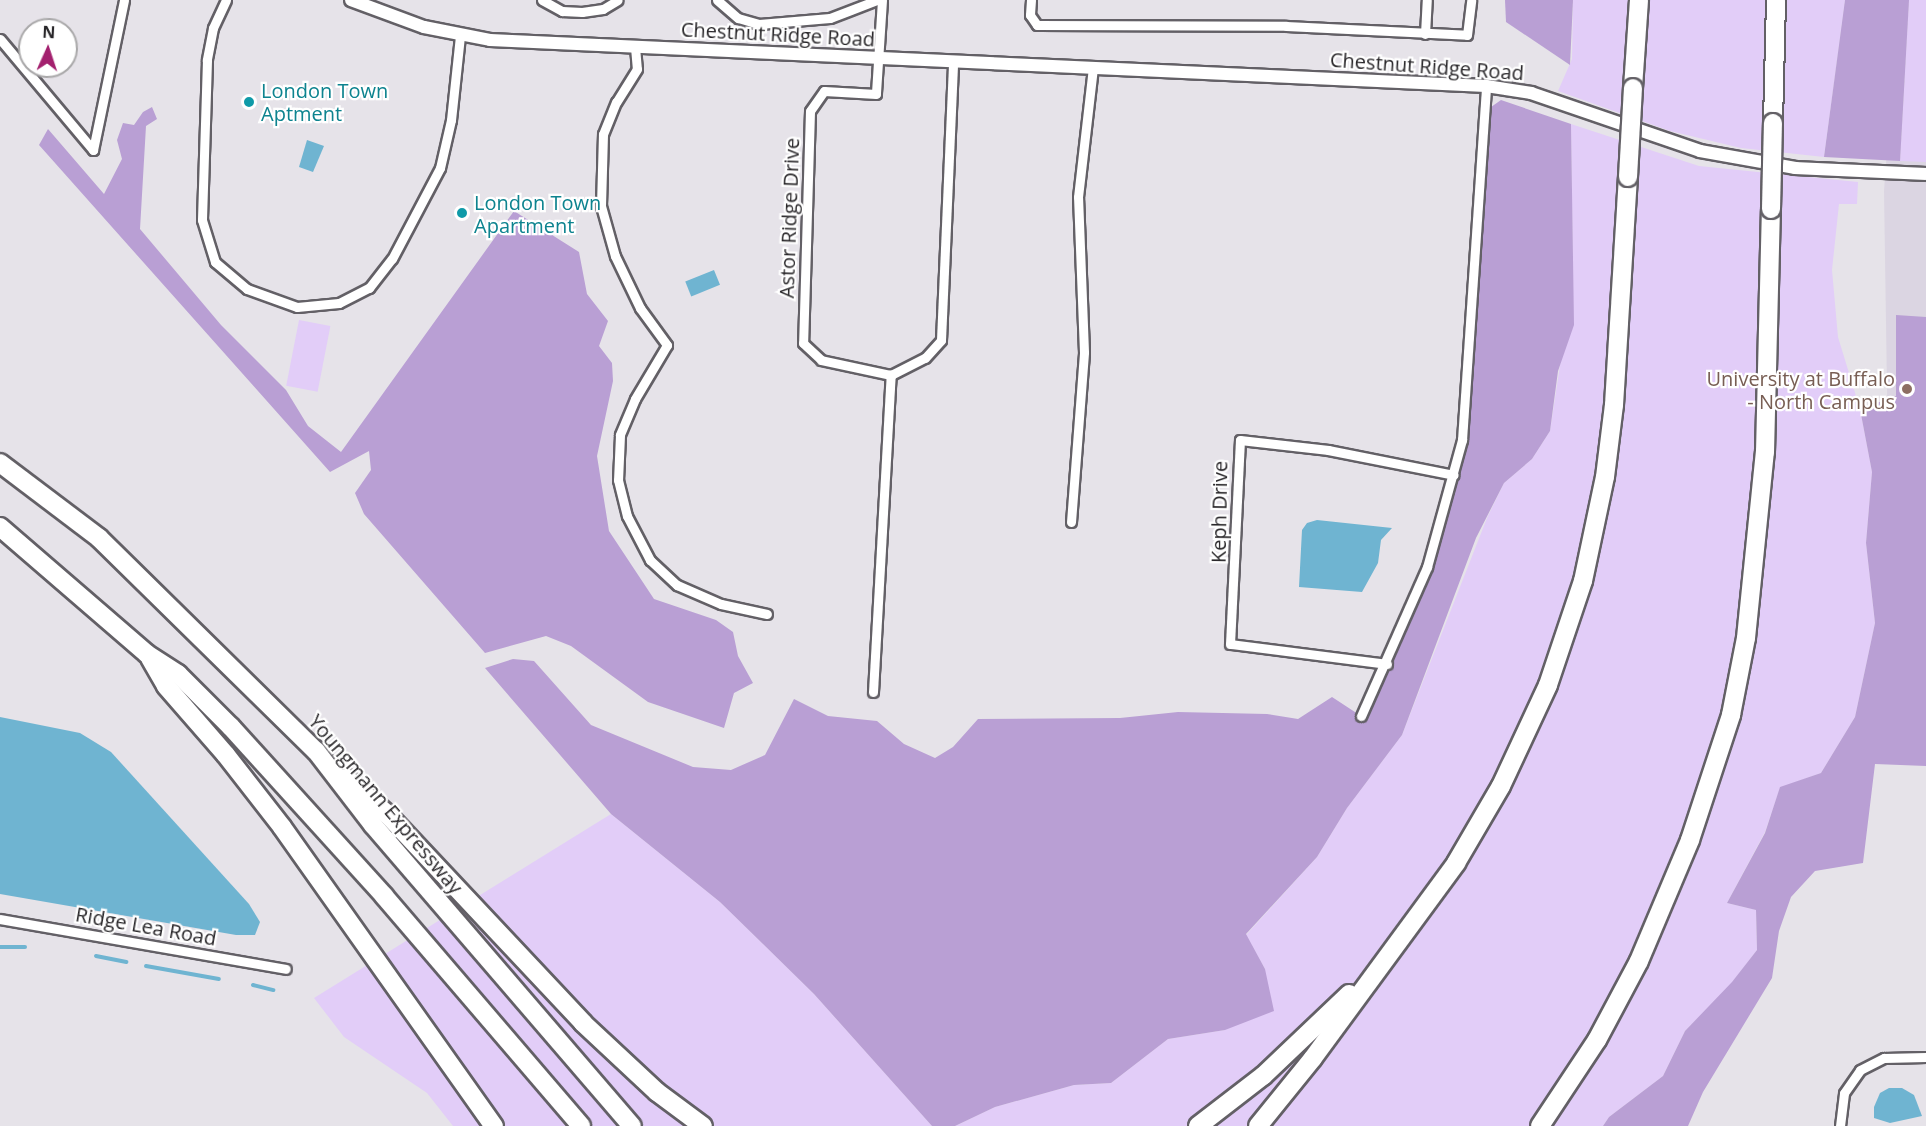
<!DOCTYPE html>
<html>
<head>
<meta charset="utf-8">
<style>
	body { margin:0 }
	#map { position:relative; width:1926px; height:1126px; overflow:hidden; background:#e6e3e9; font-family:"Open Sans",sans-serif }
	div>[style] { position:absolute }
	.built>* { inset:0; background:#dbd5e2 }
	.green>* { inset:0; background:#e2cdf8; transform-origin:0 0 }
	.forest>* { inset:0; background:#b99fd4 }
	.water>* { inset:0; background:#6fb4d1; transform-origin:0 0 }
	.stream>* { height:4px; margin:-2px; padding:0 2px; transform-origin:2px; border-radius:2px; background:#6fb4d1 }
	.roads { filter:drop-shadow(2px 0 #636066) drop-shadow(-2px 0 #636066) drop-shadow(0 2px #636066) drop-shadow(0 -2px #636066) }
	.minor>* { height:9px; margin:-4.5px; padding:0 4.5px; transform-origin:4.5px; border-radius:4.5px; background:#fff }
	.tertiary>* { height:12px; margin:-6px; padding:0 6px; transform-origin:6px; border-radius:6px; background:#fff }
	.motorway>* { height:18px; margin:-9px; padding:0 9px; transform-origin:9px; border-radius:9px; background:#fff }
	.bridges { filter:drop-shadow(2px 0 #636066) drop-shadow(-2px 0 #636066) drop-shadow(0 2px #636066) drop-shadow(0 -2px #636066) }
	.motorway-bridge>* { height:18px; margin:-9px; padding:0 9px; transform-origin:9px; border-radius:9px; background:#fff }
	.dots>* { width:16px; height:16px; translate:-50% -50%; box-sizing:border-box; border:3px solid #fff; border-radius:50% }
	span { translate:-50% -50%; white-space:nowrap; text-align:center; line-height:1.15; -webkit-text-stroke:4.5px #fff; paint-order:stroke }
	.street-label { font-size:20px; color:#282629 }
	.culture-label { font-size:20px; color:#0d838f }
	.left { translate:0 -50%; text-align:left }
	.education-label { font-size:20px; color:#785e54 }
	.right { translate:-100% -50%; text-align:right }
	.north { position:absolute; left:18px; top:18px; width:60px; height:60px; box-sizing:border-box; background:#fff; border:2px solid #a9a8a9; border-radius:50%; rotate:3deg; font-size:16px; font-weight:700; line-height:24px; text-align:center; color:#282629 }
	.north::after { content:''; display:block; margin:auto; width:21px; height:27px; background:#a3206e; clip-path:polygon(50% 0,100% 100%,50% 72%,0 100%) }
</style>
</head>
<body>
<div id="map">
	<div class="built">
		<div style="clip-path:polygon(1898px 0,1926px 0,1926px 587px,1890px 586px,1884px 191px)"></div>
	</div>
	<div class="green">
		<div style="clip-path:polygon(1573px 0,1845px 0,1824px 157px,1741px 148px,1670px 131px,1558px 91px,1572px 59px)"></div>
		<div style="clip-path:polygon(1909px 0,1926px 0,1926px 162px,1900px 161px)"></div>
		<div style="clip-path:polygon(1571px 124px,1699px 166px,1858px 182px,1857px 204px,1839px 204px,1832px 270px,1838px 337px,1860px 409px,1872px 472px,1866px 543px,1875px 623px,1855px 717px,1821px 773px,1780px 788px,1765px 832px,1727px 903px,1756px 910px,1757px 950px,1731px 984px,1685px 1031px,1663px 1076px,1609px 1117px,1603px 1126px,955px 1126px,995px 1107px,1074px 1085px,1111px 1083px,1168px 1039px,1225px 1030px,1265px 969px,1246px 935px,1317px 857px,1347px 808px,1402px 735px,1487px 518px,1504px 483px,1532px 459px,1550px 431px,1573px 280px)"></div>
		<div style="left:299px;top:320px;width:32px;height:67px;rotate:11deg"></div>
		<div style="clip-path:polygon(611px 814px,720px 902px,814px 994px,932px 1126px,453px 1126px,427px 1093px,344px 1037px,314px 998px)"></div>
	</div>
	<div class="forest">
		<div style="clip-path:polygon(1505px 0,1573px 0,1570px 65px,1506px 22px)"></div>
		<div style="clip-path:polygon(1845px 0,1909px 0,1900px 161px,1824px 157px)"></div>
		<div style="clip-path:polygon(1501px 100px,1571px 124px,1574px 325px,1558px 371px,1550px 431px,1532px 459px,1504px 483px,1476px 538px,1402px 735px,1347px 808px,1317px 857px,1246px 934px,1265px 969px,1274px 1011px,1225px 1030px,1168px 1039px,1111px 1083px,1074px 1085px,995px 1107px,955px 1126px,932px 1126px,814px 994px,720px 902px,611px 814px,485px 668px,513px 659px,534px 661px,591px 725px,693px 767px,731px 770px,765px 755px,794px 699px,828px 716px,877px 721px,904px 744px,935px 758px,953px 747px,978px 719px,1120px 718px,1178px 712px,1267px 714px,1298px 719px,1332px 697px,1361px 716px,1427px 567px,1462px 440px,1484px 112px)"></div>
		<div style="clip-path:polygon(152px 107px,157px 119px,146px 126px,140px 229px,221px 325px,286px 390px,308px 426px,341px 452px,514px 211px,579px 252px,587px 294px,608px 321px,599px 346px,612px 363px,613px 381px,597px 456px,609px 531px,654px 599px,716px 620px,733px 632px,738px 656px,753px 683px,734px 693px,724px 728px,648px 702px,571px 646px,546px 636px,485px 653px,364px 514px,355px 493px,371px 470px,369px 451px,330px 472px,39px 145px,48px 129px,104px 194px,122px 159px,117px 140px,123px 123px,134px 125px,143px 112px)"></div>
		<div style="clip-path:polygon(1896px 315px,1926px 317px,1926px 766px,1875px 764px,1863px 863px,1815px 871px,1791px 897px,1779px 931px,1772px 978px,1703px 1092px,1688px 1126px,1603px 1126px,1609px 1117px,1663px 1076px,1685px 1031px,1732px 982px,1757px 950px,1756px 910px,1727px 903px,1765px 833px,1780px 787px,1821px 773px,1855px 717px,1875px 623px,1866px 543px,1872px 472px,1860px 409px,1896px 396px)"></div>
	</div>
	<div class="water">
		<div style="clip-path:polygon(307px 140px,324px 146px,313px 172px,299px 167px)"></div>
		<div style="left:714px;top:270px;width:16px;height:31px;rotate:68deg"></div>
		<div style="clip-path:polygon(1317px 520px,1392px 528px,1381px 540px,1378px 563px,1362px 592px,1299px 587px,1302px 530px,1307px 523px)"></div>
		<div style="clip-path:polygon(0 717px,80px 733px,111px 752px,249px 904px,260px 922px,255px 935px,236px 935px,0 894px)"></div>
		<div style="clip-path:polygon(1889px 1088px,1902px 1088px,1914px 1095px,1922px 1116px,1890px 1123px,1874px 1118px,1874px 1107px,1880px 1093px)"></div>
	</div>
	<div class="stream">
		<div style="left:0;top:947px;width:25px"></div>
		<div style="left:96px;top:956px;width:31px;rotate:11deg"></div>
		<div style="left:146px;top:966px;width:74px;rotate:10.1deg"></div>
		<div style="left:253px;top:985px;width:21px;rotate:14deg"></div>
	</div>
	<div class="roads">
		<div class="minor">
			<div style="left:226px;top:0;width:31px;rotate:115deg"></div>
			<div style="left:213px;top:28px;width:33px;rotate:101deg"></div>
			<div style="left:207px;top:60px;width:160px;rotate:91.8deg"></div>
			<div style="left:202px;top:220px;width:44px;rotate:72.8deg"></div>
			<div style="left:215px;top:262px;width:42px;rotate:40.2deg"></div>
			<div style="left:247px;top:289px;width:53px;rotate:19.8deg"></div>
			<div style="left:297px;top:307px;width:42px;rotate:-5.4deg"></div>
			<div style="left:339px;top:303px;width:34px;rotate:-27deg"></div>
			<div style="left:369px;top:288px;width:37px;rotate:-52deg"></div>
			<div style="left:392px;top:259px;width:103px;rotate:-62.2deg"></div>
			<div style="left:440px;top:168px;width:49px;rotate:-77.1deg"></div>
			<div style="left:451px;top:120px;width:84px;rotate:-83.9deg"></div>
			<div style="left:542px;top:0;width:23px;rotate:29deg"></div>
			<div style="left:562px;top:11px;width:20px;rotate:3deg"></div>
			<div style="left:582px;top:12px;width:21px;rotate:-8deg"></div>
			<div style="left:603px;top:9px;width:17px;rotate:-31deg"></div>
			<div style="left:717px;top:0;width:28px;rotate:41deg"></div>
			<div style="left:738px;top:18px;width:22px;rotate:16deg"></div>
			<div style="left:759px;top:24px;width:71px;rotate:-4.8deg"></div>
			<div style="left:830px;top:18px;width:50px;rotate:-21deg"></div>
			<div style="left:882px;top:0;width:94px;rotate:93.7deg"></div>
			<div style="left:876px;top:94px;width:52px;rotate:-176.7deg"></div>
			<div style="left:824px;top:91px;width:24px;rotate:125deg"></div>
			<div style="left:810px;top:111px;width:232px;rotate:91.7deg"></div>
			<div style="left:803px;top:343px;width:25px;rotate:43deg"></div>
			<div style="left:821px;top:360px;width:72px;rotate:12.1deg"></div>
			<div style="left:1031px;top:0;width:15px;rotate:94deg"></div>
			<div style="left:1030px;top:15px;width:12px;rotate:55deg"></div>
			<div style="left:1037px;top:25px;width:249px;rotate:0.2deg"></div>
			<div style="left:1286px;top:26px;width:181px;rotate:2.8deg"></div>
			<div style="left:1467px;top:35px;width:35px;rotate:-83deg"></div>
			<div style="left:1425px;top:34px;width:34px;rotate:-87deg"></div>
			<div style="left:0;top:39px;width:145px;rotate:50deg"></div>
			<div style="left:93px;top:150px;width:153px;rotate:-78.3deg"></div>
			<div style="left:635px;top:47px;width:22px;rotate:85deg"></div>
			<div style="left:637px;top:69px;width:39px;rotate:122deg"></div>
			<div style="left:616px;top:102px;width:35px;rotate:112deg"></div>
			<div style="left:603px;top:134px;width:72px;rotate:91.6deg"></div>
			<div style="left:601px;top:206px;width:52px;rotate:74.4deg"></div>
			<div style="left:615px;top:256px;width:58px;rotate:64.3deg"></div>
			<div style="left:640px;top:308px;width:46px;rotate:53.9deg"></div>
			<div style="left:667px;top:345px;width:63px;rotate:120.7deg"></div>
			<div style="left:635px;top:399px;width:39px;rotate:113deg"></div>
			<div style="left:620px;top:435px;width:45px;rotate:92.5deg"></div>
			<div style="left:618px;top:480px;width:37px;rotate:76deg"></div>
			<div style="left:627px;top:516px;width:50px;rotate:62.4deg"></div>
			<div style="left:650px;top:560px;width:37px;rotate:43deg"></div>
			<div style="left:677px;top:585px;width:48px;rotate:23.4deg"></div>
			<div style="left:721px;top:604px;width:47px;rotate:12.3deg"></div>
			<div style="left:1071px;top:522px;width:170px;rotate:-85.6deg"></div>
			<div style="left:1084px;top:352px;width:155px;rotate:-92.2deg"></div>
			<div style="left:1078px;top:197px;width:131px;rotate:-83.4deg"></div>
			<div style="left:1387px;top:664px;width:158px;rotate:-172.7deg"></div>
			<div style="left:1230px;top:644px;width:204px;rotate:-87.2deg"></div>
			<div style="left:1240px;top:440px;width:89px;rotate:6.5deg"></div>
			<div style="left:1328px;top:450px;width:128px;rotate:11.2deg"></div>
			<div style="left:873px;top:692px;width:318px;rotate:-86.8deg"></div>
			<div style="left:891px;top:375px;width:38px;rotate:-27deg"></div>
			<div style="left:925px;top:358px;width:24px;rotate:-48deg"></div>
			<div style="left:941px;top:340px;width:280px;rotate:-87.5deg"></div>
			<div style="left:1361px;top:716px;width:163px;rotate:-66.1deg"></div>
			<div style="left:1427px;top:567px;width:132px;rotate:-74.6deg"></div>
			<div style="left:1462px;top:440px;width:355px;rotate:-86.1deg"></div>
			<div style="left:0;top:919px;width:290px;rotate:9.9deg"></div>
			<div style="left:1840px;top:1126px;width:33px;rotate:-83deg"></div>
			<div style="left:1844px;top:1093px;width:28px;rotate:-55deg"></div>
			<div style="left:1860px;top:1070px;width:27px;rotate:-27deg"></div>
			<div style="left:1884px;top:1058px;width:42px;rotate:-1.4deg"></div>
		</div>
		<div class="tertiary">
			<div style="left:351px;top:0;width:78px;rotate:20.3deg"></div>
			<div style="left:424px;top:27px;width:67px;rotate:11.1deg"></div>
			<div style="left:490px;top:40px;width:997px;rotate:2.64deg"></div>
			<div style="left:1486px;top:86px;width:46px;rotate:8.8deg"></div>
			<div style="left:1531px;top:93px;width:179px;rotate:18.9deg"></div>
			<div style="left:1700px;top:151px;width:97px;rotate:10.1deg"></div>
			<div style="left:1795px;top:168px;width:131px;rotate:2.6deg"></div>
		</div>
		<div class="motorway">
			<div style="left:1633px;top:88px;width:88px;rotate:-86.1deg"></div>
			<div style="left:1773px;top:123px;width:123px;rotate:-88.6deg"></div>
			<div style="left:0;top:463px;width:124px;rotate:37.1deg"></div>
			<div style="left:99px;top:538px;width:304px;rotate:44.5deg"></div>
			<div style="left:316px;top:751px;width:93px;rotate:52.4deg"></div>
			<div style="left:373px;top:825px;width:397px;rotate:49.3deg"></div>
			<div style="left:0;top:527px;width:194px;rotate:40.8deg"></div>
			<div style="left:147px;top:654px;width:37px;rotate:33deg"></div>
			<div style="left:178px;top:674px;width:75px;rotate:45deg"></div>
			<div style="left:231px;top:727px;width:228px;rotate:47.8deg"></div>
			<div style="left:384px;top:896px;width:303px;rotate:49.4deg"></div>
			<div style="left:150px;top:658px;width:32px;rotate:60deg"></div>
			<div style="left:166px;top:686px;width:91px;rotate:49deg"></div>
			<div style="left:226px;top:755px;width:91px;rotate:52.1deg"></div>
			<div style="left:282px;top:827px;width:367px;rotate:54.7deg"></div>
			<div style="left:346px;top:778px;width:55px;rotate:41.3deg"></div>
			<div style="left:387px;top:814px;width:287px;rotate:46.8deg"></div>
			<div style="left:583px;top:1023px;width:101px;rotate:43deg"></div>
			<div style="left:657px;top:1092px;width:57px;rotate:36.5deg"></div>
			<div style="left:1198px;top:1126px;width:82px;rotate:-37.6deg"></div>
			<div style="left:1263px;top:1076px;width:119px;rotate:-43.6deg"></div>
			<div style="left:1258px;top:1126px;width:87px;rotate:-51deg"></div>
			<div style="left:1313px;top:1058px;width:242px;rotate:-53.7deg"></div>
			<div style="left:1456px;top:863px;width:89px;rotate:-59.7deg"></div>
			<div style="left:1501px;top:786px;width:111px;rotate:-65deg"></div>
			<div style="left:1548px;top:685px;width:110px;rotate:-71.4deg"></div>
			<div style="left:1583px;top:581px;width:106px;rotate:-78.1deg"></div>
			<div style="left:1605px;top:477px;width:73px;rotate:-82.9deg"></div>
			<div style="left:1614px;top:405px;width:228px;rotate:-86.5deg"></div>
			<div style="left:1540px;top:1126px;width:103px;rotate:-56.5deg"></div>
			<div style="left:1597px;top:1040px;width:89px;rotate:-62deg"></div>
			<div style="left:1639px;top:961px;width:131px;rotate:-67.1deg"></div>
			<div style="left:1690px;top:840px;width:132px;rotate:-71.8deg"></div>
			<div style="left:1731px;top:715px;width:78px;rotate:-79deg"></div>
			<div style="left:1746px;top:638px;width:187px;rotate:-84.2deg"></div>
			<div style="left:1765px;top:452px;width:243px;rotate:-88.6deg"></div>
		</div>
	</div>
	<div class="bridges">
		<div class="motorway-bridge">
			<div style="left:1628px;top:177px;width:89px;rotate:-86.8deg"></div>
			<div style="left:1771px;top:209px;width:86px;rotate:-88.7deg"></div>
		</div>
	</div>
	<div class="dots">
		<div style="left:249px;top:102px;background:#0f9aa8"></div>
		<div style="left:462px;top:213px;background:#0f9aa8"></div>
		<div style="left:1907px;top:389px;background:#8d6e63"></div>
	</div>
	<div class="street-label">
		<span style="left:778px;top:34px;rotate:3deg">Chestnut Ridge Road</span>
		<span style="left:1427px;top:66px;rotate:4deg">Chestnut Ridge Road</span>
		<span style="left:789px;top:218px;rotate:-88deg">Astor Ridge Drive</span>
		<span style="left:1219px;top:512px;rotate:-89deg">Keph Drive</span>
		<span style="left:386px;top:804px;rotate:50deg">Youngmann Expressway</span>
		<span style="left:146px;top:926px;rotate:10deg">Ridge Lea Road</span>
	</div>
	<div class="culture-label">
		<span class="left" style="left:261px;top:102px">London Town<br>Aptment</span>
		<span class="left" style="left:474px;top:214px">London Town<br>Apartment</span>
	</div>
	<div class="education-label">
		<span class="right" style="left:1895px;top:390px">University at Buffalo<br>- North Campus</span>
	</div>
	<div class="north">N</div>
</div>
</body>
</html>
